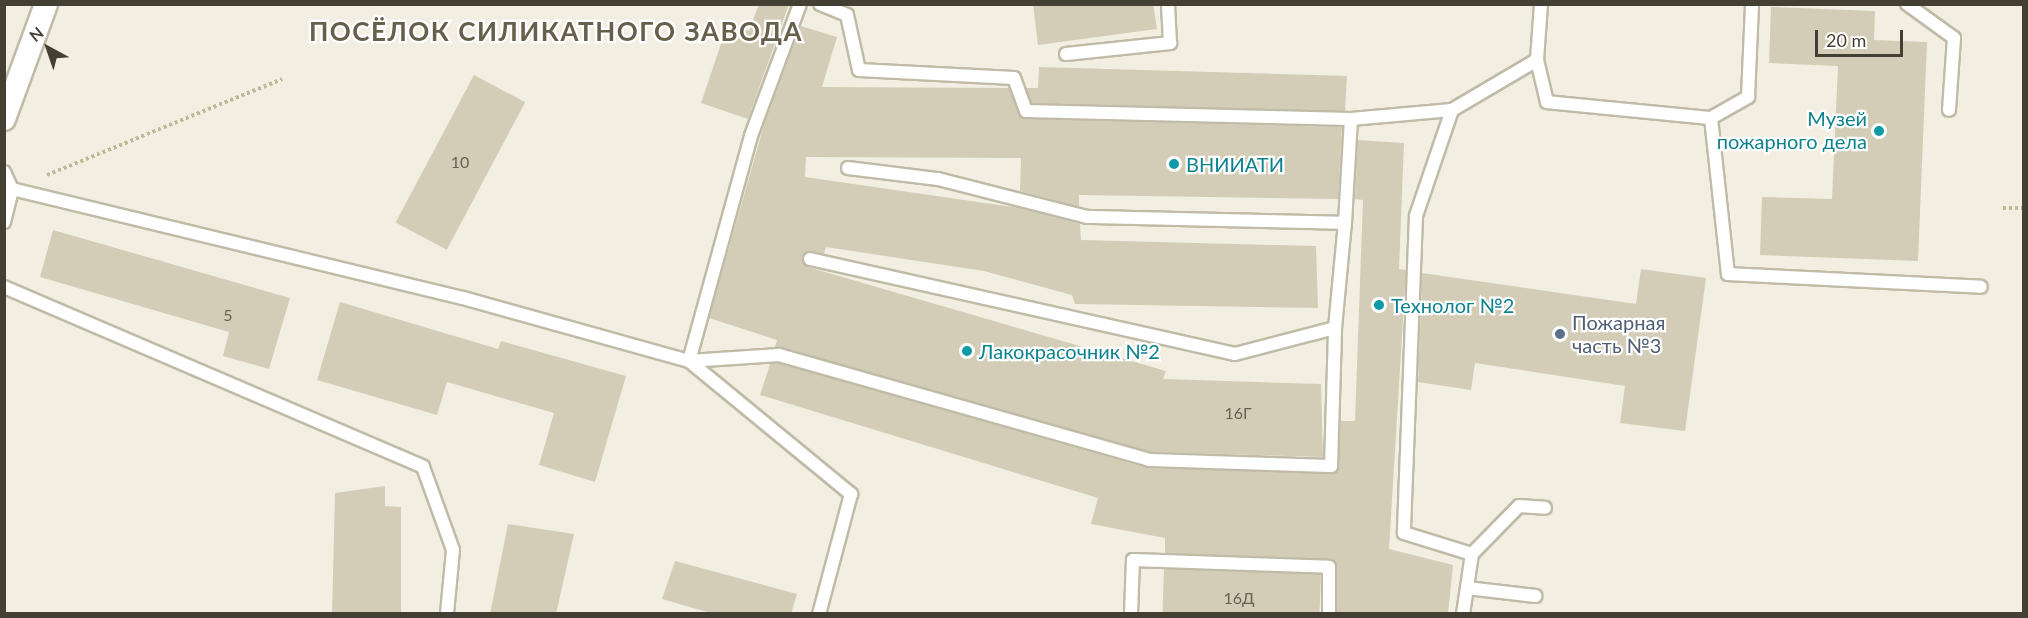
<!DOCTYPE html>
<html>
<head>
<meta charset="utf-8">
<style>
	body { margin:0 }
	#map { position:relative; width:2028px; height:618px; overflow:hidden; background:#f2efe2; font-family:Lato,sans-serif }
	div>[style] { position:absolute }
	.building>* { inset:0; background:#d3cdb7; transform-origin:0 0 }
	.path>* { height:4px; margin-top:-2px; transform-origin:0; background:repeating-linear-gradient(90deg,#bfb795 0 3px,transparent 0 6px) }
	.roads { filter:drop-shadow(2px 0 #c0bba7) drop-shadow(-2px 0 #c0bba7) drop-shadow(0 2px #c0bba7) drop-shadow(0 -2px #c0bba7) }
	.service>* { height:12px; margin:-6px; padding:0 6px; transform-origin:6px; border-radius:6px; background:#fff }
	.minor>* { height:22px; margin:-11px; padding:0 11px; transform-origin:11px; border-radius:11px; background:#fff }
	.dots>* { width:16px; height:16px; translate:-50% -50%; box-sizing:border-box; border:3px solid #fff; border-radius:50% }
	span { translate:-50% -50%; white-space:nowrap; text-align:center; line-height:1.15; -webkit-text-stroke:4.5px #fff; paint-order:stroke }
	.number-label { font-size:16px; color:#676253 }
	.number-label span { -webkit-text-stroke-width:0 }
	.culture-label { font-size:20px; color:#0d838f }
	.right { translate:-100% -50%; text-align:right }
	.left { translate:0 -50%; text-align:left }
	.service-label { font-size:20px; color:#4e5e75 }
	.district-label { font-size:26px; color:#665f49; font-weight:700; letter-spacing:1.5px }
	.frame { position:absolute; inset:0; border:6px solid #433f32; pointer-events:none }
	.north { position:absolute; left:18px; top:18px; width:60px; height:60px; -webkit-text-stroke:4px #fff; paint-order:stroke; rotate:320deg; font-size:16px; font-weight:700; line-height:24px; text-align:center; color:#433f32 }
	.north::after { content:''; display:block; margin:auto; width:21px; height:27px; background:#433f32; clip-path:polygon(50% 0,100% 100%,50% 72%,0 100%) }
	.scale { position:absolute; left:1815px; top:30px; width:88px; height:27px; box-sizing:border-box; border:3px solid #433f32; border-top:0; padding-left:8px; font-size:18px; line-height:21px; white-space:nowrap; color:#433f32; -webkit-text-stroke:4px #fff; paint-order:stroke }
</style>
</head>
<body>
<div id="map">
	<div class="building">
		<div style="clip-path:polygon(759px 4px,789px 4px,748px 119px,701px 103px,728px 23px,749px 31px)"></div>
		<div style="clip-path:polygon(1033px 4px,1153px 4px,1157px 29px,1038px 45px)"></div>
		<div style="clip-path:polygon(1771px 7px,1875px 11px,1874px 40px,1927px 42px,1918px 261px,1760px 255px,1762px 197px,1832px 199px,1838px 66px,1769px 63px)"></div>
		<div style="clip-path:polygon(801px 26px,837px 37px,822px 87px,1009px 88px,1026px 119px,1342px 127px,1338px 199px,1079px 195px,1079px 207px,1020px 191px,1021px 158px,806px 157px,805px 177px,1020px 208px,1080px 224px,1081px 240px,1316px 246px,1318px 308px,1075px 304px,1072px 295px,984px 271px,826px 247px,824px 254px,808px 251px,802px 258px,808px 267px,1166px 371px,1163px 379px,1321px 384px,1323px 457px,1150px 452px,775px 347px,777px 340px,709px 318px,764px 125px)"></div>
		<div style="clip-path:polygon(1039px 67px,1347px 76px,1345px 111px,1032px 103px,1026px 88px,1038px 88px)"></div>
		<div style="left:474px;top:75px;width:58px;height:167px;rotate:28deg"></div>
		<div style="clip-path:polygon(1358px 140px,1404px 143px,1399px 269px,1406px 270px,1389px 549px,1453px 565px,1448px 614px,1337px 614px,1333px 560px,1165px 553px,1165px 538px,1091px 524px,1098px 498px,760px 395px,770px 364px,778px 363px,1147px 468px,1334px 473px,1341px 421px,1355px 421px,1363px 200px,1355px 199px)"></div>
		<div style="clip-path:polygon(53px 230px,290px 298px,269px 369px,223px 356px,229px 332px,40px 277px)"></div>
		<div style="clip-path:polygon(1641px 269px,1706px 278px,1685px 431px,1620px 423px,1625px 386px,1475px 363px,1471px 390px,1418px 382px,1422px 273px,1636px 304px)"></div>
		<div style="clip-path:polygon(340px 302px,498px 349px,501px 341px,626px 376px,595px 482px,539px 465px,554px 413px,447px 382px,437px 415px,317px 380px)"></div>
		<div style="clip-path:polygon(385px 486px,385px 506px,401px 507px,401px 614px,332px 614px,335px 493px)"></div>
		<div style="clip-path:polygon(508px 524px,574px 534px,556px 614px,490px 614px)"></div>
		<div style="clip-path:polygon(675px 561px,797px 594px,791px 614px,714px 614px,662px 599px)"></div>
		<div style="left:1164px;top:569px;width:157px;height:45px;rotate:2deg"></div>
	</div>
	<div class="path">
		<div style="left:47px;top:175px;width:254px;rotate:-22.2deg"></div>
		<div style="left:2003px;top:208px;width:21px"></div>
	</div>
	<div class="roads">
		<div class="service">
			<div style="left:800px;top:4px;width:141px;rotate:110.4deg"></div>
			<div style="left:751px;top:136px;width:233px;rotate:105.4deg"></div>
			<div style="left:689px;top:361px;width:90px;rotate:-3.8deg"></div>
			<div style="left:779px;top:355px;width:385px;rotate:15.8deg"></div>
			<div style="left:1149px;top:460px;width:182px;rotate:1.9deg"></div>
			<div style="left:1331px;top:466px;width:138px;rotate:-88.3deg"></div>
			<div style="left:820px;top:4px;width:29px;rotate:22deg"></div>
			<div style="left:847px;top:15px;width:56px;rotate:77.7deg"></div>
			<div style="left:859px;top:70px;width:155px;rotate:3deg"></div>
			<div style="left:1014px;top:78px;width:35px;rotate:70deg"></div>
			<div style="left:1026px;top:111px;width:325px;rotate:1.4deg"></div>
			<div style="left:1351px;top:119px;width:101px;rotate:-5.1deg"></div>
			<div style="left:1452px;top:110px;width:99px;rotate:-30.5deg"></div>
			<div style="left:1541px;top:4px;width:56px;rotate:94.1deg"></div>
			<div style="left:1537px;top:60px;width:43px;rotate:76.6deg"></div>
			<div style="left:1547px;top:102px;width:165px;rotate:5.6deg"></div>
			<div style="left:1711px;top:118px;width:157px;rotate:83.8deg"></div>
			<div style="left:1728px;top:274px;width:253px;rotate:2.9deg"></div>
			<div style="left:1907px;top:4px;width:58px;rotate:35.9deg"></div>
			<div style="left:1954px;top:38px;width:72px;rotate:94deg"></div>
			<div style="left:1066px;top:54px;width:105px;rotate:-6deg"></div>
			<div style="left:1170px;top:43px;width:39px;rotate:-93deg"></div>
			<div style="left:1452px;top:110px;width:112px;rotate:108.8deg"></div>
			<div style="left:1416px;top:216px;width:317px;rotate:92.2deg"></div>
			<div style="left:1404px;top:533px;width:71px;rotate:17.2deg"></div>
			<div style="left:1472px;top:554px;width:67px;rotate:-45.6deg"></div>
			<div style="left:1519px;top:506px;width:26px;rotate:4deg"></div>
			<div style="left:1711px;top:118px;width:43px;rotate:-29.6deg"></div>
			<div style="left:1748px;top:97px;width:93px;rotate:-87.5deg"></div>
			<div style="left:848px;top:168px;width:91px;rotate:7deg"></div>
			<div style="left:938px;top:179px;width:154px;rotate:14.3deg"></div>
			<div style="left:1087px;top:217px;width:258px;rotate:1.3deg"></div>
			<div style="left:1345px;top:223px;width:104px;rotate:-86.7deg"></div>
			<div style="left:4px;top:172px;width:19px;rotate:65deg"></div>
			<div style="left:12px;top:189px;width:464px;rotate:13.6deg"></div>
			<div style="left:463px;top:298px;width:235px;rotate:15.6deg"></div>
			<div style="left:689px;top:361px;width:210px;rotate:39.4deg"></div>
			<div style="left:851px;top:494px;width:124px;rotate:104.9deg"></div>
			<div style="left:4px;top:222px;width:34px;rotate:-76deg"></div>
			<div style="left:810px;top:259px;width:435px;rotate:12.6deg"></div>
			<div style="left:1235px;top:354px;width:103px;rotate:-14.6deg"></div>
			<div style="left:1335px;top:328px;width:105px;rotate:-84.6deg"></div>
			<div style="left:4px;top:287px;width:456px;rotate:23.2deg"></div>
			<div style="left:423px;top:467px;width:88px;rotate:70.1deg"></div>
			<div style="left:453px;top:550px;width:64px;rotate:95.4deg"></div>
			<div style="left:1467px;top:588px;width:69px;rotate:6.6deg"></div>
			<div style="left:1131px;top:614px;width:54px;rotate:-87.9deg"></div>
			<div style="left:1133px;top:560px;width:196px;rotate:2deg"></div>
			<div style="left:1329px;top:567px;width:47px;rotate:90deg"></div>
			<div style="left:1463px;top:614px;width:61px;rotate:-81.5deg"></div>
		</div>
		<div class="minor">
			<div style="left:4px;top:119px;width:122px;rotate:-69.9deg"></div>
		</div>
	</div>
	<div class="dots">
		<div style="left:1879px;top:131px;background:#0f9aa8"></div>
		<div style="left:1174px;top:164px;background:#0f9aa8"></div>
		<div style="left:1379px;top:305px;background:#0f9aa8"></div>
		<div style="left:1560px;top:334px;background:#5c6f8a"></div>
		<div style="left:967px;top:351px;background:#0f9aa8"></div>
	</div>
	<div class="number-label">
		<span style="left:460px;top:162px">10</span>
		<span style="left:228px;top:315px">5</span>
		<span style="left:1238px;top:413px">16Г</span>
		<span style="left:1239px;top:598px">16Д</span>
	</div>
	<div class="culture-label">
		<span class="right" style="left:1867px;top:130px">Музей<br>пожарного дела</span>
		<span class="left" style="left:1186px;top:164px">ВНИИАТИ</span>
		<span class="left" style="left:1391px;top:305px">Технолог №2</span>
		<span class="left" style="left:979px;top:351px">Лакокрасочник №2</span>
	</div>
	<div class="service-label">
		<span class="left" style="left:1572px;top:334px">Пожарная<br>часть №3</span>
	</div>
	<div class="district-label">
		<span style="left:556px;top:32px">ПОСЁЛОК СИЛИКАТНОГО ЗАВОДА</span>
	</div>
	<div class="frame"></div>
	<div class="north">N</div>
	<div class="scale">20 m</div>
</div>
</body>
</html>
